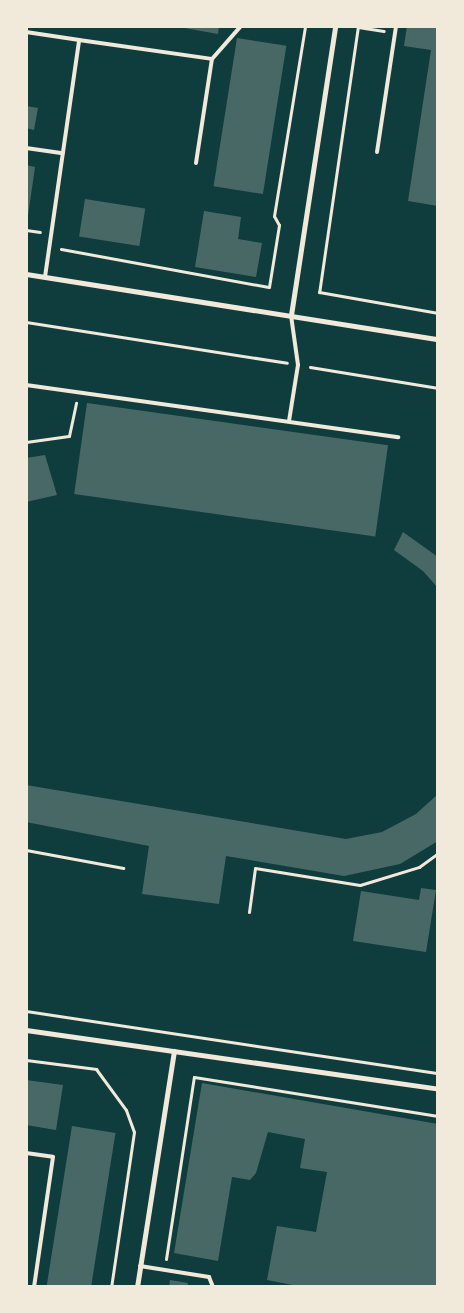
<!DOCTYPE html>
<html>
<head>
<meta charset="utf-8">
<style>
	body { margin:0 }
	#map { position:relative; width:464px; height:1313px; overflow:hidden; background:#0f3d3e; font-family:Inter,sans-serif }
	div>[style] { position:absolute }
	.building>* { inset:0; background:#486865; transform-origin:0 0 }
	.path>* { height:3px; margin:-1.5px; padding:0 1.5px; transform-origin:1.5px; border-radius:1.5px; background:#f1e9da }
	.service>* { height:4px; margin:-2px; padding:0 2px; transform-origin:2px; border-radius:2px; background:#f1e9da }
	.minor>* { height:5px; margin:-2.5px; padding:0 2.5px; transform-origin:2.5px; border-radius:2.5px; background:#f1e9da }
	span { translate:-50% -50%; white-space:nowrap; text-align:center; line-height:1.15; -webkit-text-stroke:4.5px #f1e9da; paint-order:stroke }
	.frame { position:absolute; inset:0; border:28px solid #f1e9da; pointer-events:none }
</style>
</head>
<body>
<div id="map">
	<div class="building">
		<div style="clip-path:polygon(173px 26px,219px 26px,218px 34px)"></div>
		<div style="clip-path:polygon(407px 26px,438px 26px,438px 206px,408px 201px,431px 50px,404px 46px)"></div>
		<div style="left:237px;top:38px;width:50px;height:150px;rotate:9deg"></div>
		<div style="clip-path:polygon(26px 106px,38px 108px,34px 130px,26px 128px)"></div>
		<div style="clip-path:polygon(26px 165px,35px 167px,28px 216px,26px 216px)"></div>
		<div style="left:85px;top:199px;width:61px;height:38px;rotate:9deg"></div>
		<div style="clip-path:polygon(204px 211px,241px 217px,238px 239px,262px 243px,256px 277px,195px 267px)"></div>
		<div style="left:87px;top:403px;width:304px;height:92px;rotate:8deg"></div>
		<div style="clip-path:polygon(45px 455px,57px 495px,26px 502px,26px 458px)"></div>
		<div style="clip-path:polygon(403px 532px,438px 557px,438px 588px,423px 571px,394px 550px)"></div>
		<div style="clip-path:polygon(26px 785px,346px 839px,382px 832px,416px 814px,438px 794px,438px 841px,400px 864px,344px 876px,226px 856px,219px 904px,142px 894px,149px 846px,26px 822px)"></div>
		<div style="clip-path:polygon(421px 888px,436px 890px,426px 952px,353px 941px,361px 891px,419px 900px)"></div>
		<div style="clip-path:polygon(26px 1080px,63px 1085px,56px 1130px,26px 1125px)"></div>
		<div style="clip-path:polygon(202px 1083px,438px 1124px,438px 1287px,303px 1287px,267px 1280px,277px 1226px,316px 1232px,327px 1172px,300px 1168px,305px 1139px,268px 1132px,256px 1173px,250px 1180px,232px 1177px,218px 1261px,174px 1253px)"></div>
		<div style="left:72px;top:1126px;width:44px;height:163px;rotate:9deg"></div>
		<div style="clip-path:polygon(170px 1280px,188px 1283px,187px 1287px,169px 1287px)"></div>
	</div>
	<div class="path">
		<div style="left:358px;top:26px;width:269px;rotate:98.3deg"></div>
		<div style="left:319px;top:292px;width:121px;rotate:10deg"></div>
		<div style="left:358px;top:27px;width:26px;rotate:9deg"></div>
		<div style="left:26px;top:230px;width:14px;rotate:8deg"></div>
		<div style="left:61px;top:249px;width:211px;rotate:10.4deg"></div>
		<div style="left:269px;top:287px;width:63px;rotate:-80.8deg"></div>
		<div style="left:279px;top:225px;width:10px;rotate:-119deg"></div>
		<div style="left:274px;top:216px;width:193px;rotate:-80.7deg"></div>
		<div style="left:26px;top:322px;width:264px;rotate:8.9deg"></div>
		<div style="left:310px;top:367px;width:130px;rotate:9.3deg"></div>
		<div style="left:26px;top:442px;width:43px;rotate:-7.9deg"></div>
		<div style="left:69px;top:436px;width:34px;rotate:-78deg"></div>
		<div style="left:26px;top:850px;width:99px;rotate:10.5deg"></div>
		<div style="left:249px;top:912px;width:44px;rotate:-82.2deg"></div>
		<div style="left:255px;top:868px;width:106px;rotate:9.2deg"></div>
		<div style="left:360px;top:885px;width:62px;rotate:-17deg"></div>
		<div style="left:419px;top:867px;width:24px;rotate:-36deg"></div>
		<div style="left:26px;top:1011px;width:417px;rotate:8.6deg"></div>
		<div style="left:26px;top:1060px;width:71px;rotate:7.3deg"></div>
		<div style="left:96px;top:1069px;width:51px;rotate:53.8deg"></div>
		<div style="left:126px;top:1110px;width:23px;rotate:70deg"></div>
		<div style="left:134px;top:1132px;width:157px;rotate:98.4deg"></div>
		<div style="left:166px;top:1259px;width:184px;rotate:-81.3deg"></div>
		<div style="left:194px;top:1077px;width:247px;rotate:9.1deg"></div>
	</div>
	<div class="service">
		<div style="left:26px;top:32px;width:54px;rotate:8.6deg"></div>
		<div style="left:26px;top:148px;width:37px;rotate:8deg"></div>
		<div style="left:377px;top:152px;width:127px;rotate:-81.4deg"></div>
		<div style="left:196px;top:163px;width:105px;rotate:-81.3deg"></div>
		<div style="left:212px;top:59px;width:44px;rotate:-48.7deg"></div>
		<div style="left:45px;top:277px;width:239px;rotate:-81.8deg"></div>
		<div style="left:79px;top:40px;width:134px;rotate:8.1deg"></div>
		<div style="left:26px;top:385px;width:376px;rotate:8deg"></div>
		<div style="left:289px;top:421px;width:57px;rotate:-80.9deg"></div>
		<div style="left:298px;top:365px;width:50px;rotate:-98deg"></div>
		<div style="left:26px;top:1153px;width:27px;rotate:8deg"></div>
		<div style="left:53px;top:1157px;width:131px;rotate:98.3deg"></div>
		<div style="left:140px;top:1266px;width:70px;rotate:9.1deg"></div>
		<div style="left:209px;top:1277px;width:11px;rotate:68deg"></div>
	</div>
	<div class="minor">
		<div style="left:26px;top:274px;width:417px;rotate:9deg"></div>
		<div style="left:291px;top:315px;width:292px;rotate:-81.3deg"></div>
		<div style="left:26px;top:1030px;width:416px;rotate:8.1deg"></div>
		<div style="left:137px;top:1287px;width:239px;rotate:-81.1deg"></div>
	</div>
	<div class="frame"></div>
</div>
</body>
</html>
